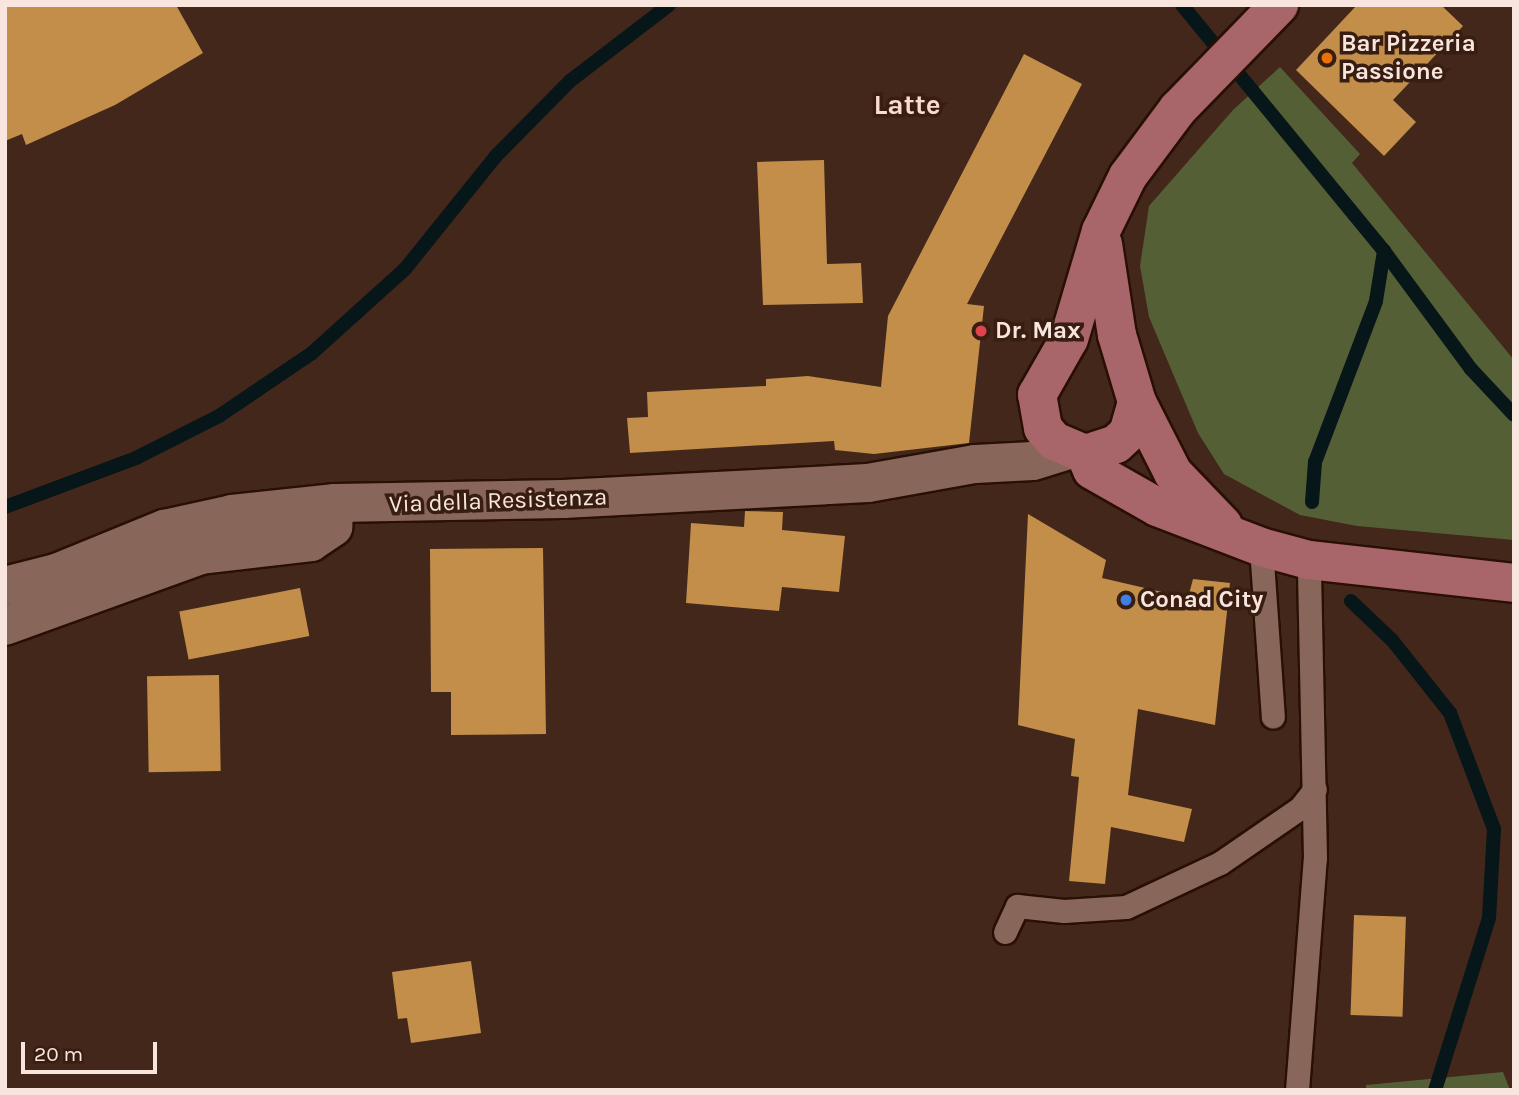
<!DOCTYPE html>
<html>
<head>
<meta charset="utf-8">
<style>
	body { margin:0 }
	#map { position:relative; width:1519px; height:1095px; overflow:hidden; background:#43271b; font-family:Karla,sans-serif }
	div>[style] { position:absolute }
	.green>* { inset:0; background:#545f35 }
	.stream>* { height:14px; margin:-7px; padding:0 7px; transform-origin:7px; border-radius:7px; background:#071618 }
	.building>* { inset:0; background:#c28e49; transform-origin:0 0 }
	.roads { filter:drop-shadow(2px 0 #290f04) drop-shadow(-2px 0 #290f04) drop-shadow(0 2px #290f04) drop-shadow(0 -2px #290f04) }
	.service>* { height:23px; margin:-11.5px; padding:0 11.5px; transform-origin:11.5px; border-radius:11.5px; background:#88675a }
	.minor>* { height:38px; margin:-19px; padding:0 19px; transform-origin:19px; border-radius:19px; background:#88675a }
	.tertiary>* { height:38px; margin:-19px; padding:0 19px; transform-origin:19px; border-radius:19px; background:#88675a }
	.primary>* { height:38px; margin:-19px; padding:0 19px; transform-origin:19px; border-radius:19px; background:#a8656a }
	.dots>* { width:19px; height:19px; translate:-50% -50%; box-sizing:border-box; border:4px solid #381d11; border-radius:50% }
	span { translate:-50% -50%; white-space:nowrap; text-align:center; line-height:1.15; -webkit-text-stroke:7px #381d11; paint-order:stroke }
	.poi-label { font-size:24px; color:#f8e5dd; font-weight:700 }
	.left { translate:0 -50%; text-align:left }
	.street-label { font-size:24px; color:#f8e5dd }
	.quarter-label { font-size:28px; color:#fadbce; font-weight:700 }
	.frame { position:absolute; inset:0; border:7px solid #f8e5dd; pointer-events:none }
	.scale { position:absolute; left:21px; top:1042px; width:136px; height:32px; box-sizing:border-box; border:4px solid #f8e5dd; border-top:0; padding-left:9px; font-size:21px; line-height:24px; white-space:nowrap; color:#f8e5dd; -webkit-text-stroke:5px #381d11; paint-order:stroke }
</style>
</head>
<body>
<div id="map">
	<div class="green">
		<div style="clip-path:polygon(1280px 67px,1360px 154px,1352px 163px,1514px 360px,1514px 540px,1357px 526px,1300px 515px,1224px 474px,1198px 433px,1149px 317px,1140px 266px,1149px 206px,1233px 110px)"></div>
		<div style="clip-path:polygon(1503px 1072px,1510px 1090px,1366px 1090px,1366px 1085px)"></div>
	</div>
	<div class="stream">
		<div style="left:1182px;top:5px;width:318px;rotate:50.6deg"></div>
		<div style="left:1384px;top:251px;width:147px;rotate:53.6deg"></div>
		<div style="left:1471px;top:369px;width:63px;rotate:46.9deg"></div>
		<div style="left:1312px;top:502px;width:40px;rotate:-85.7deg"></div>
		<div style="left:1315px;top:462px;width:172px;rotate:-69.2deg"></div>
		<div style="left:1376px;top:301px;width:51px;rotate:-80.9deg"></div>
		<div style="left:5px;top:507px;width:140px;rotate:-20.5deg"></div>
		<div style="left:136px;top:458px;width:93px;rotate:-26.8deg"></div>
		<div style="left:219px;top:416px;width:112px;rotate:-34.1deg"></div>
		<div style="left:312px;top:353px;width:125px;rotate:-42.1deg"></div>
		<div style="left:405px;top:269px;width:144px;rotate:-51.2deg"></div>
		<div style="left:495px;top:157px;width:107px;rotate:-45.4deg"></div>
		<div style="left:570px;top:81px;width:125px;rotate:-37.5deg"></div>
		<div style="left:1351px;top:601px;width:57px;rotate:43.6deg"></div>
		<div style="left:1392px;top:640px;width:93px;rotate:51.5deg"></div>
		<div style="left:1450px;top:713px;width:124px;rotate:69.2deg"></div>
		<div style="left:1494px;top:829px;width:89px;rotate:93.2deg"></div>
		<div style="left:1489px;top:918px;width:180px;rotate:107.4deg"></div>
	</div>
	<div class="building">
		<div style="clip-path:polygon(5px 5px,176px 5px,203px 53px,115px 105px,26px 145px,22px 134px,5px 141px)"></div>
		<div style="clip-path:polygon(1357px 5px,1441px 5px,1463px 26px,1393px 100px,1416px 122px,1384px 156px,1296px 70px)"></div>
		<div style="clip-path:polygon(1024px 54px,1082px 84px,967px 304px,984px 306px,969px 443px,874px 454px,835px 450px,834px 441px,630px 453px,627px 418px,648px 417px,647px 392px,766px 386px,766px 379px,808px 376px,881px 387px,888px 316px)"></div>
		<div style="clip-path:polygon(824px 160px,827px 264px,861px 263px,863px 303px,763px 305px,757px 162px)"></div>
		<div style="clip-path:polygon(745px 511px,783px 512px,782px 530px,845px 536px,839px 592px,782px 587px,779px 611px,686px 603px,691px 523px,744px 527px)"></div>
		<div style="clip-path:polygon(1028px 514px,1106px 560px,1102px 578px,1188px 598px,1193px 579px,1230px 583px,1215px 725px,1138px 709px,1128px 795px,1192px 809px,1184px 842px,1111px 827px,1105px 884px,1069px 881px,1079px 777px,1071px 776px,1075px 739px,1018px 725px)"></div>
		<div style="clip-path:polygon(543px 548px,546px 734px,451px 735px,451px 692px,431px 692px,430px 549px)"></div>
		<div style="left:300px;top:588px;width:49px;height:123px;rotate:79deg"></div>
		<div style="left:219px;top:675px;width:96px;height:72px;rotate:89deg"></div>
		<div style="left:1354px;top:915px;width:52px;height:100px;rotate:2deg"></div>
		<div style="clip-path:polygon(471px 961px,481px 1033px,411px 1043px,407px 1018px,398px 1019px,392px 972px)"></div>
	</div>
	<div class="roads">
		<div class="service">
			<div style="left:1261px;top:547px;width:170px;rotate:86deg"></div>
			<div style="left:1005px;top:932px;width:29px;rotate:-65deg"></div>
			<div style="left:1017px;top:906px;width:47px;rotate:6.1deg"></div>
			<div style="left:1064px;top:911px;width:62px;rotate:-3.7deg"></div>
			<div style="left:1126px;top:907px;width:104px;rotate:-25.1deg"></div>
			<div style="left:1220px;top:863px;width:97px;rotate:-34.5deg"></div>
			<div style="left:1300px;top:808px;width:24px;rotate:-52deg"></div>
			<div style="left:1297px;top:1090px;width:233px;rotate:-85.6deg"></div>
			<div style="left:1315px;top:858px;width:298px;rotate:-91.2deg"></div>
		</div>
		<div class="minor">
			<div style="left:5px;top:626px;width:208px;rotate:-19.9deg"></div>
			<div style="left:201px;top:555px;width:111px;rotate:-6.7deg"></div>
			<div style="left:311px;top:542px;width:27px;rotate:-34deg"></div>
			<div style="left:333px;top:527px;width:24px;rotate:-85deg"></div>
		</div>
		<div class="tertiary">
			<div style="left:5px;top:586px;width:53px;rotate:-14.3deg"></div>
			<div style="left:56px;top:573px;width:117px;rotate:-22.2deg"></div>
			<div style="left:164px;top:529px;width:70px;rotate:-12.4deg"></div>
			<div style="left:232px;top:514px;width:104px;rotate:-6.1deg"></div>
			<div style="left:335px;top:503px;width:228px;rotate:-1deg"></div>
			<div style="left:563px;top:499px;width:305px;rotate:-3deg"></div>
			<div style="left:868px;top:483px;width:109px;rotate:-10.1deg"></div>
			<div style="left:975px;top:464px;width:58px;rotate:-3deg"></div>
			<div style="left:1033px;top:461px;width:37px;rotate:-17deg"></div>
		</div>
		<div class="primary">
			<div style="left:1103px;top:244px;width:92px;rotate:81.3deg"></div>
			<div style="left:1117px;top:335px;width:70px;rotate:73.4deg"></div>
			<div style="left:1137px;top:402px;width:80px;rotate:63.1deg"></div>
			<div style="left:1173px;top:473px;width:72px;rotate:46.1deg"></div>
			<div style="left:1137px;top:402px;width:32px;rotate:106deg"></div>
			<div style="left:1128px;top:433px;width:16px;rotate:137deg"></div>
			<div style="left:1116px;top:444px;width:33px;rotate:162deg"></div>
			<div style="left:1085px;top:454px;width:34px;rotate:-157deg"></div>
			<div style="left:1054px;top:441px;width:17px;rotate:-130deg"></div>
			<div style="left:1043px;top:428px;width:34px;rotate:-100deg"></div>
			<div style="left:1037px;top:395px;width:64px;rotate:-60.3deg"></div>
			<div style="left:1069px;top:339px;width:113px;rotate:-73.5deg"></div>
			<div style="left:1101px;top:231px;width:61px;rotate:-63.9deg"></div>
			<div style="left:1128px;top:176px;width:84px;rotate:-53.3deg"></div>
			<div style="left:1178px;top:109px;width:145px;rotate:-45.8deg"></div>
			<div style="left:1085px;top:454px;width:17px;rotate:66deg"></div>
			<div style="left:1092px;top:470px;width:75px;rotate:29.6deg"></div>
			<div style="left:1157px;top:507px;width:111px;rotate:21deg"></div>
			<div style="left:1261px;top:547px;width:50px;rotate:15.2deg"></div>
			<div style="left:1309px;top:560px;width:206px;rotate:6.4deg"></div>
		</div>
	</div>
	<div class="dots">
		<div style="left:1327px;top:58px;background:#e8710a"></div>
		<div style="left:981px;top:331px;background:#e0444e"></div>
		<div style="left:1126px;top:600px;background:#3f7fe0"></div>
	</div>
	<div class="poi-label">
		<span class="left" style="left:1341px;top:58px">Bar Pizzeria<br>Passione</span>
		<span class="left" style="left:995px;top:331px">Dr. Max</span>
		<span class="left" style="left:1140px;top:600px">Conad City</span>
	</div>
	<div class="street-label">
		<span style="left:498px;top:501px;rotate:-2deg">Via della Resistenza</span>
	</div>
	<div class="quarter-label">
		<span style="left:907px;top:105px">Latte</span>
	</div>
	<div class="frame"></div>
	<div class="scale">20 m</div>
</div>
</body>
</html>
